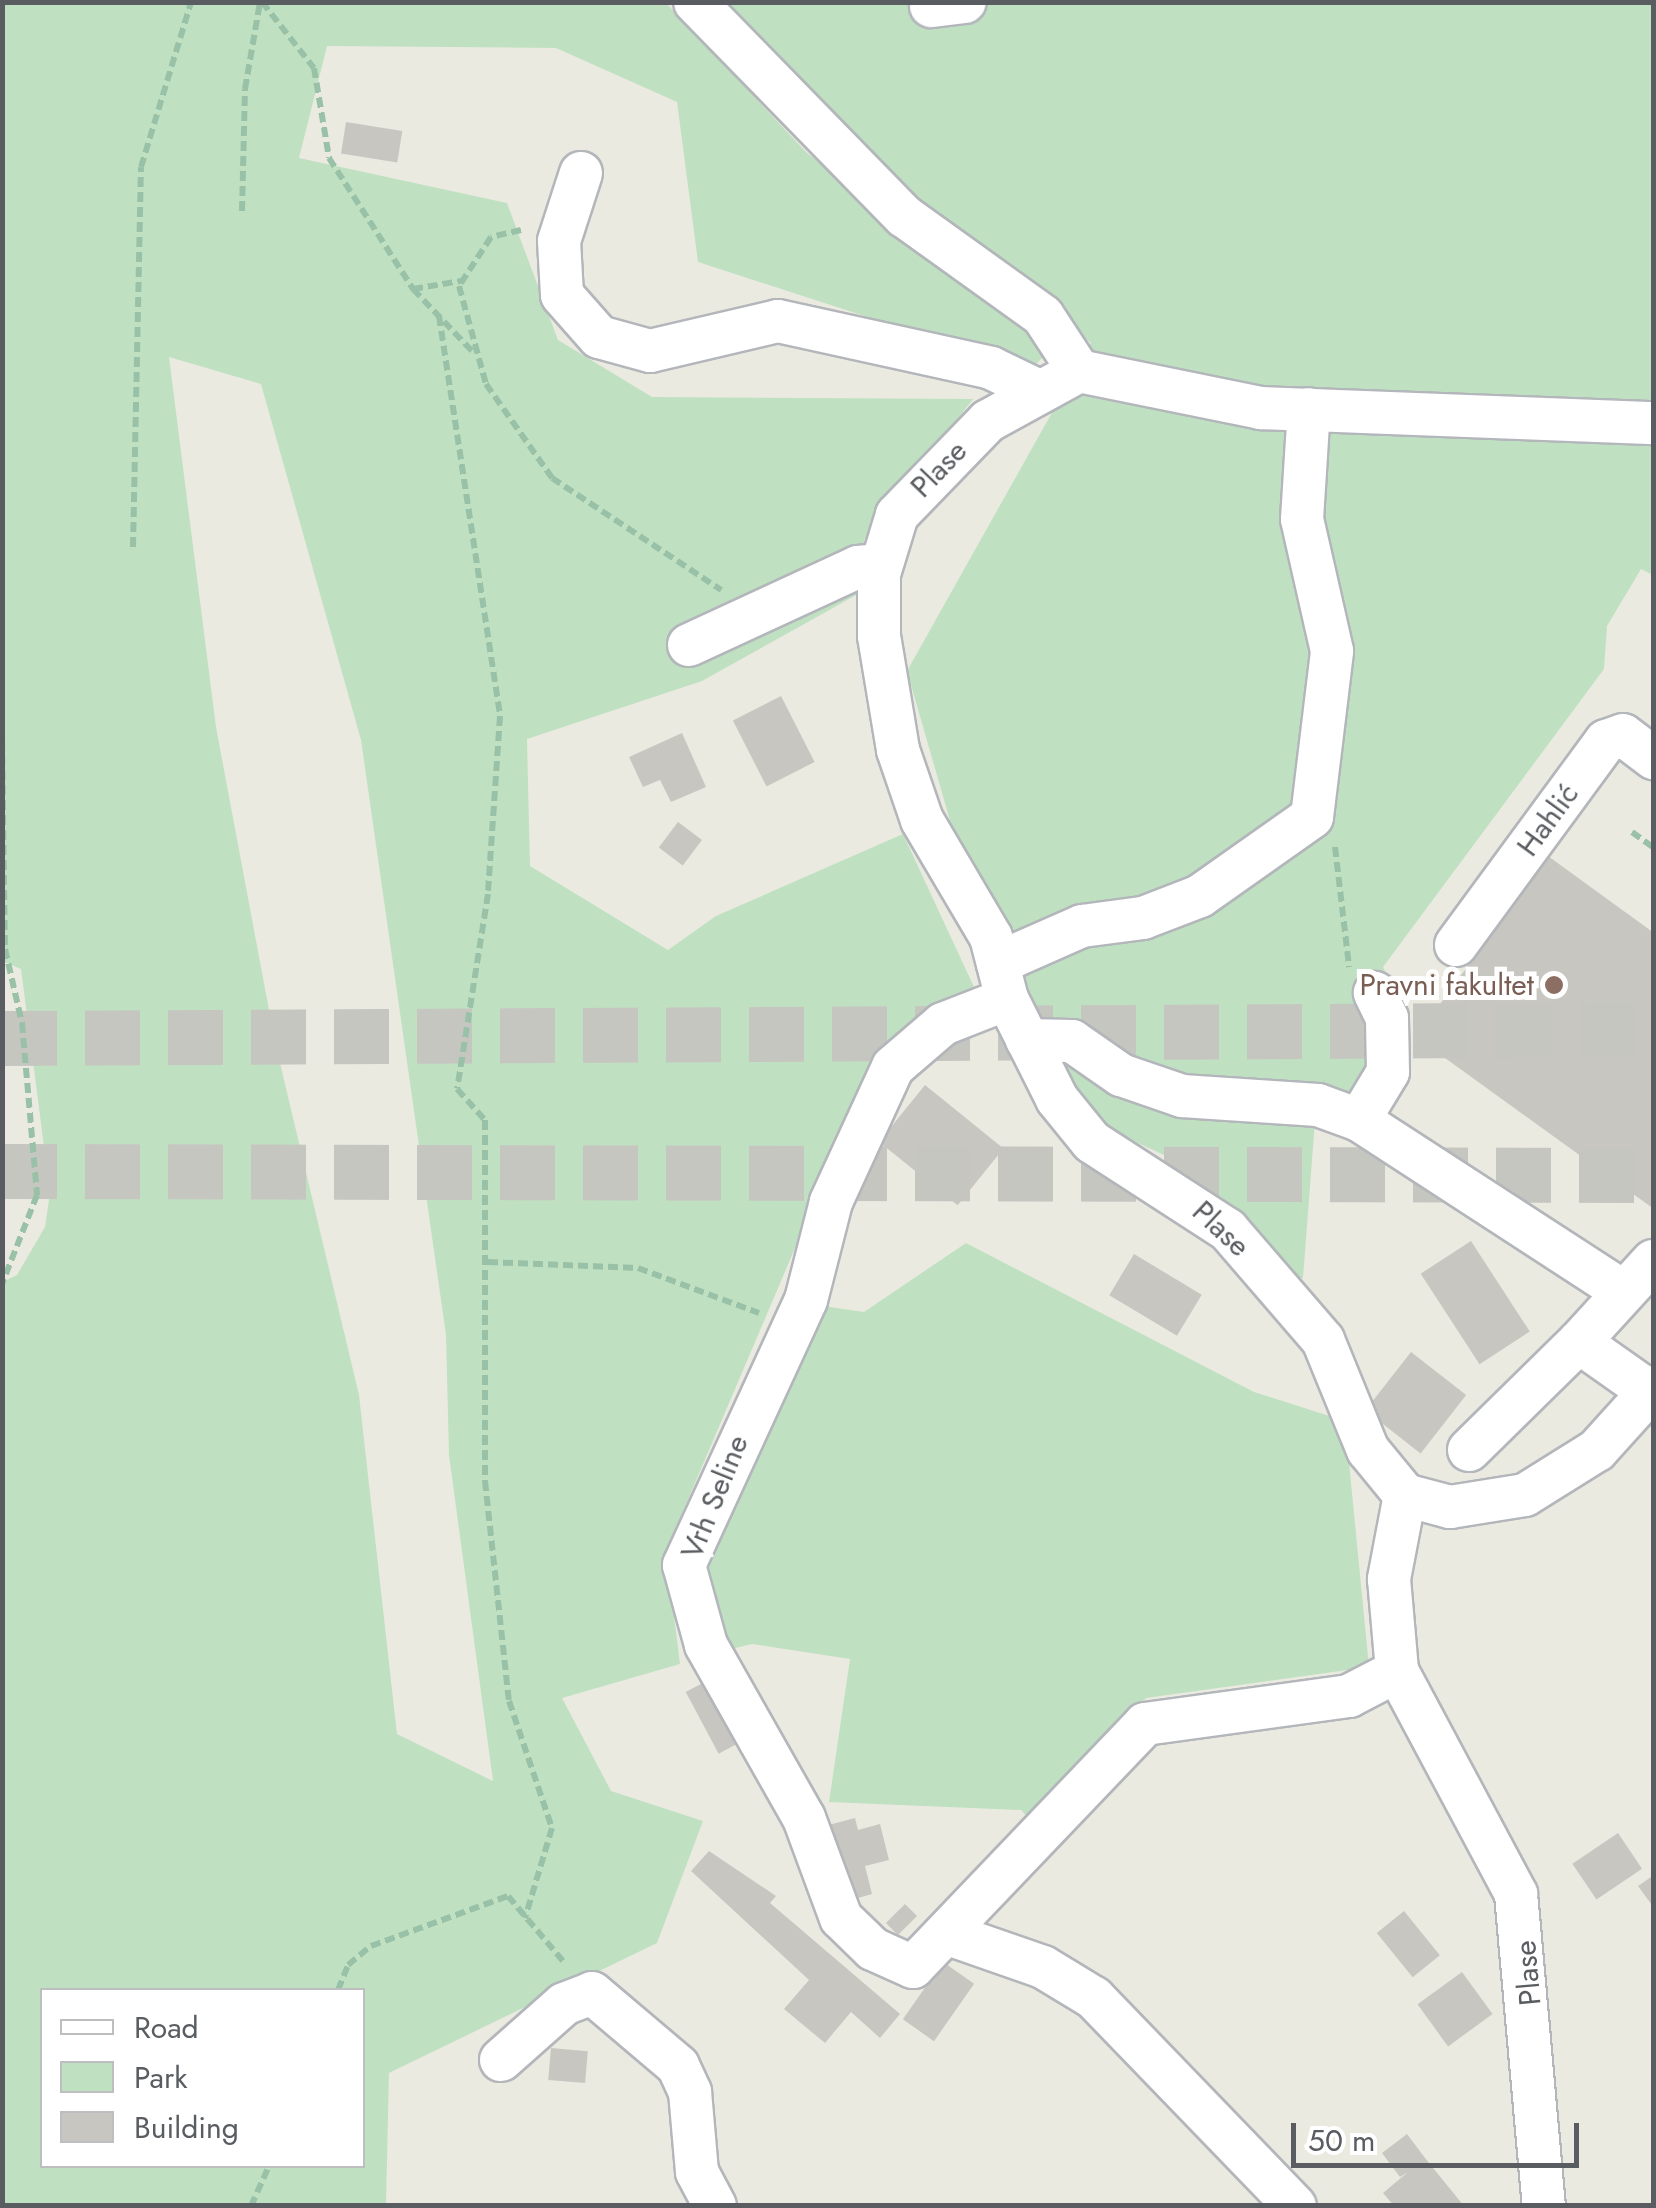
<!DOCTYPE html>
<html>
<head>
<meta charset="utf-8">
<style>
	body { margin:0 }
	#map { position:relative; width:1656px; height:2208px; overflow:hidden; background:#ebeae1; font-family:Jost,sans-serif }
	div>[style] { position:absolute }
	.green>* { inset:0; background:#bfe1c2 }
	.building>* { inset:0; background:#c8c6c0; transform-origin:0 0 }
	.highway-tunnel>* { height:55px; margin-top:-27.5px; transform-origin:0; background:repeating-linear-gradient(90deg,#c6c6c1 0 55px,transparent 0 83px) }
	.path>* { height:6px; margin-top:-3px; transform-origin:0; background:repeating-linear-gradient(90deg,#99c1a8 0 10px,transparent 0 15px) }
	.roads { filter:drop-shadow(2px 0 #b3b6ba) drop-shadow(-2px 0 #b3b6ba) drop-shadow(0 2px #b3b6ba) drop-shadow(0 -2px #b3b6ba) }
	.minor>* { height:42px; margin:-21px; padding:0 21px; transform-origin:21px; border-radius:21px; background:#fff }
	.dots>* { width:28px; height:28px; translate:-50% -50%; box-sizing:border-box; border:5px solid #fff; border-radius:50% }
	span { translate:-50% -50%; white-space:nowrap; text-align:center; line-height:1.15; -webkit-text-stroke:10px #fff; paint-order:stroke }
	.street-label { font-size:30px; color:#595c60 }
	.education-label { font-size:30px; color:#785e54 }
	.right { translate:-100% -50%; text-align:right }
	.frame { position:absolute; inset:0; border:5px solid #595c60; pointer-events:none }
	.legend { position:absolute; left:40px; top:1988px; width:325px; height:180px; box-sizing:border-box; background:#fff; border:2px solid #bdbebf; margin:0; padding:12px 18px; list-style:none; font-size:30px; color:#595c60 }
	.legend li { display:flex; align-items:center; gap:20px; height:50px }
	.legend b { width:50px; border:2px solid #bdbebf }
	.scale { position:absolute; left:1291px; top:2123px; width:288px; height:45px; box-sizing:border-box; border:5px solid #595c60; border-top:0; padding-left:12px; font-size:30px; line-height:35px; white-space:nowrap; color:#595c60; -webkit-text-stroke:8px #fff; paint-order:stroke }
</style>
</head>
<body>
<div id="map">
	<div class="green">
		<div style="clip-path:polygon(evenodd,3px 3px,666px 3px,806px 152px,1050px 349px,1031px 370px,698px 262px,677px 102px,556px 48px,327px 46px,299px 158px,507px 203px,558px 340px,652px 397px,973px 399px,864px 540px,867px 589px,702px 681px,527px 739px,530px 866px,668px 950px,716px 916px,903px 834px,974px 987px,876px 1058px,666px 1551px,680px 1664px,562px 1698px,611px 1791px,703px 1821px,657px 1943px,389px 2073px,386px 2205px,3px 2205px,2px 1282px,17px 1275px,45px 1227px,50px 1193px,21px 969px,2px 961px,3px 3px,169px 357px,261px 384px,361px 740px,446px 1335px,449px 1455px,493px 1781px,397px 1734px,359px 1395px,275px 1042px,216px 727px,169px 357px,3px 3px,42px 1990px,362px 1990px,362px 2166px,42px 2166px,42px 1990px)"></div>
		<div style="clip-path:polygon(717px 3px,1653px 3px,1653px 575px,1641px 569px,1607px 626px,1604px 669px,1383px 967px,1406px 1014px,1396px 1088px,1315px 1121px,1303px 1278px,1292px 1280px,1239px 1216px,1175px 1160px,1105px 1128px,1054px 1065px,959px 852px,907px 671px,1091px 343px,940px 222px)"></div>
		<div style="clip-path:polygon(966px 1243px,1254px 1392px,1345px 1421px,1369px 1667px,1146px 1698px,1035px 1825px,1021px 1810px,829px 1802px,850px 1659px,752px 1644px,727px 1650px,695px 1556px,823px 1306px,864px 1312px)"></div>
	</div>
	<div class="building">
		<div style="left:346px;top:122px;width:57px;height:32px;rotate:9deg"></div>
		<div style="left:781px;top:696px;width:74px;height:54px;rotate:63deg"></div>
		<div style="clip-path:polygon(682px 733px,706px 787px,671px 802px,660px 780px,643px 787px,629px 757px)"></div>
		<div style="left:678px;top:822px;width:30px;height:32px;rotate:37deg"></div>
		<div style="clip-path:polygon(1548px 856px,1654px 933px,1654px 1209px,1416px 1037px)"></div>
		<div style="left:925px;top:1085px;width:101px;height:73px;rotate:39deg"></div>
		<div style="left:1471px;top:1241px;width:108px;height:60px;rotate:57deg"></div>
		<div style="left:1134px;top:1254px;width:79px;height:48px;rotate:31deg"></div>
		<div style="left:1411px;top:1352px;width:70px;height:74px;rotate:38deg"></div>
		<div style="left:714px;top:1677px;width:70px;height:32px;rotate:62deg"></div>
		<div style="clip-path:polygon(855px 1818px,858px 1830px,880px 1824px,889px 1860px,865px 1866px,872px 1894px,840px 1903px,821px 1827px)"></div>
		<div style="left:1618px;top:1833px;width:43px;height:55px;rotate:56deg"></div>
		<div style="clip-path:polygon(709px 1851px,776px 1896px,770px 1903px,900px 2014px,880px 2038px,851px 2012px,825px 2043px,784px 2009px,809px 1980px,691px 1871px)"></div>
		<div style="clip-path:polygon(1654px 1875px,1654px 1908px,1638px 1886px)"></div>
		<div style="left:905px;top:1904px;width:17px;height:27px;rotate:45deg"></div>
		<div style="left:1404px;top:1911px;width:57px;height:35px;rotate:51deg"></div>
		<div style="left:943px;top:1962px;width:38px;height:70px;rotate:35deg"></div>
		<div style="left:1462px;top:1972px;width:52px;height:55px;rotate:54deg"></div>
		<div style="left:551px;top:2048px;width:37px;height:32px;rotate:5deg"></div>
		<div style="clip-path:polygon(1407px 2134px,1425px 2158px,1464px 2206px,1394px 2206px,1383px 2193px,1408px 2172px,1400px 2177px,1382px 2153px)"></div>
	</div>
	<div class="highway-tunnel">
		<div style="left:2px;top:1038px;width:1652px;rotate:-0.31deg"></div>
		<div style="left:2px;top:1171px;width:1652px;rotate:0.14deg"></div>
	</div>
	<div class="path">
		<div style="left:262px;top:2px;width:84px;rotate:51.8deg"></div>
		<div style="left:314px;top:68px;width:91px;rotate:80.5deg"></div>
		<div style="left:329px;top:158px;width:156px;rotate:57.3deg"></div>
		<div style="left:413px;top:289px;width:88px;rotate:46.4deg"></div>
		<div style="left:242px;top:211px;width:122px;rotate:-88.6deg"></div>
		<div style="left:245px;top:89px;width:88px;rotate:-80.2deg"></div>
		<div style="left:521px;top:230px;width:31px;rotate:167deg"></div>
		<div style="left:491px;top:237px;width:59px;rotate:123.1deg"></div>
		<div style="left:459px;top:286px;width:102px;rotate:74.6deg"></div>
		<div style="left:486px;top:384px;width:115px;rotate:54.9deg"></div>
		<div style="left:552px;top:478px;width:203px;rotate:33.5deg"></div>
		<div style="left:413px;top:289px;width:49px;rotate:-9.5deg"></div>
		<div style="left:439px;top:316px;width:405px;rotate:81.3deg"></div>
		<div style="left:500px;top:716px;width:178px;rotate:93.9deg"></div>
		<div style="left:488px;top:894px;width:197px;rotate:99deg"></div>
		<div style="left:457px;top:1089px;width:42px;rotate:47.9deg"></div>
		<div style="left:485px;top:1120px;width:361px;rotate:90deg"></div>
		<div style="left:485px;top:1481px;width:221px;rotate:83.8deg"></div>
		<div style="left:509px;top:1701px;width:134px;rotate:71.3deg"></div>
		<div style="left:552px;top:1828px;width:94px;rotate:106.7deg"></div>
		<div style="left:133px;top:547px;width:380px;rotate:-88.8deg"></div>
		<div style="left:141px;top:167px;width:172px;rotate:-73.1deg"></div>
		<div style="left:2px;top:740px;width:209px;rotate:89.2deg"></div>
		<div style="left:5px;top:949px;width:76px;rotate:77.1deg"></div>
		<div style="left:22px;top:1023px;width:173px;rotate:85deg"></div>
		<div style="left:37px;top:1195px;width:96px;rotate:111.5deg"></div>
		<div style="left:1632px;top:832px;width:27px;rotate:36deg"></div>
		<div style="left:1335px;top:847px;width:121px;rotate:83.3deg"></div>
		<div style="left:488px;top:1262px;width:150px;rotate:2.3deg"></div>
		<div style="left:638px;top:1268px;width:129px;rotate:20.4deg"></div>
		<div style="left:338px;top:1990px;width:27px;rotate:-68deg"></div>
		<div style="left:348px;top:1965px;width:30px;rotate:-40deg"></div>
		<div style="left:371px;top:1946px;width:146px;rotate:-20.1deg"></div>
		<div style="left:508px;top:1896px;width:85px;rotate:49.8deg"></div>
		<div style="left:251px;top:2206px;width:44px;rotate:-65.8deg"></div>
	</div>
	<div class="roads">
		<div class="minor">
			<div style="left:695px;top:2px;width:299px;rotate:45.7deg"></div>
			<div style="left:904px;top:216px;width:171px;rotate:35.7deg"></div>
			<div style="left:1043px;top:316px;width:66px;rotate:56.8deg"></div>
			<div style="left:1079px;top:371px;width:186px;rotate:11.5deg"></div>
			<div style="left:1261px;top:408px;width:393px;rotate:2.2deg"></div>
			<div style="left:931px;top:6px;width:34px;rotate:-7deg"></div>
			<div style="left:581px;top:173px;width:71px;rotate:107.9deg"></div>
			<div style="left:559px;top:241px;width:54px;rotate:86.8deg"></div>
			<div style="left:562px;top:295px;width:56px;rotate:48.6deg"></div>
			<div style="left:599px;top:337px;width:53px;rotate:15.4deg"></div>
			<div style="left:650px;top:351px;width:131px;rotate:-13.2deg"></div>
			<div style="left:778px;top:321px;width:218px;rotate:12.4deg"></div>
			<div style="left:991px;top:368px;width:53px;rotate:25.6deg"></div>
			<div style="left:1079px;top:371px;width:104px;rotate:151.2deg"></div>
			<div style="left:988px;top:421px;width:131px;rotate:134.1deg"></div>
			<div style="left:897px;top:515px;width:62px;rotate:107deg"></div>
			<div style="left:879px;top:574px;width:62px;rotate:90deg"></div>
			<div style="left:879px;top:636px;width:116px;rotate:80.5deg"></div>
			<div style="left:898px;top:750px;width:74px;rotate:71.1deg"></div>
			<div style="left:922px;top:820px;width:136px;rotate:59.5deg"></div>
			<div style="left:991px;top:937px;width:64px;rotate:75.5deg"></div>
			<div style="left:1007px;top:999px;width:112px;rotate:63.4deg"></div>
			<div style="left:1057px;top:1099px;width:55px;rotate:50.9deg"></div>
			<div style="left:1092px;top:1142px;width:162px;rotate:32.9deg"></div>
			<div style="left:1228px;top:1230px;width:145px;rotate:49.2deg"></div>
			<div style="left:1323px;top:1340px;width:119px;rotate:67.8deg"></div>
			<div style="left:1368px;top:1450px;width:58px;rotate:50.6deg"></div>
			<div style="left:1405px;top:1495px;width:86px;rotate:100.8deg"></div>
			<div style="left:1389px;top:1579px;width:92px;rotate:85deg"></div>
			<div style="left:1397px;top:1671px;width:253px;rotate:61.9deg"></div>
			<div style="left:1516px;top:1894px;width:313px;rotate:84.9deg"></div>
			<div style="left:689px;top:645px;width:186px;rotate:-24.8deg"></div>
			<div style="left:858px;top:567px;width:23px;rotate:-5deg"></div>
			<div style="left:1456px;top:945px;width:253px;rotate:-53.7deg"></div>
			<div style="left:1606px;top:741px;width:18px;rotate:-19deg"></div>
			<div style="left:1623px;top:735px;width:39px;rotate:37deg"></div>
			<div style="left:998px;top:963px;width:92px;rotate:-23.8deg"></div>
			<div style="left:1082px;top:926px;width:62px;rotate:-7.5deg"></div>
			<div style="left:1143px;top:918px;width:61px;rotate:-21.1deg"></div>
			<div style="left:1200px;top:896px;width:137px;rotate:-35.2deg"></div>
			<div style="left:1312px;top:817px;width:167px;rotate:-83.1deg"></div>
			<div style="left:1332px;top:651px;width:135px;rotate:-102.8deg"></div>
			<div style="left:1302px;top:519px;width:110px;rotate:-86.4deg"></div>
			<div style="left:1007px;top:999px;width:69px;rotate:158.7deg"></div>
			<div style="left:943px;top:1024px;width:66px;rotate:139.3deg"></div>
			<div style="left:893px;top:1067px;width:149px;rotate:114.7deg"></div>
			<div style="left:831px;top:1202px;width:101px;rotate:104.3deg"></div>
			<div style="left:806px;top:1300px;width:292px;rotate:114.7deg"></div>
			<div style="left:684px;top:1565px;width:83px;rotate:74.6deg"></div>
			<div style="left:706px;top:1645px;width:199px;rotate:60.5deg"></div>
			<div style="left:804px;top:1818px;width:107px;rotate:69.7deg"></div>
			<div style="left:841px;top:1918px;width:45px;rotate:44.1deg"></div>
			<div style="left:873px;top:1949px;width:44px;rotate:24.2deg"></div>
			<div style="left:913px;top:1967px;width:336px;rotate:-46.3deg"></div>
			<div style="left:1145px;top:1724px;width:206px;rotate:-7.8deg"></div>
			<div style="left:1349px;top:1696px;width:54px;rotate:-27.5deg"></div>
			<div style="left:1027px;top:1040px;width:45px;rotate:1.3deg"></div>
			<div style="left:1072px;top:1041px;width:60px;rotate:34.8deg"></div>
			<div style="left:1121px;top:1075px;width:65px;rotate:19deg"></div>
			<div style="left:1182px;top:1096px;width:136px;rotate:3.8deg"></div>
			<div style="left:1318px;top:1105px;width:44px;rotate:20.1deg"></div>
			<div style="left:1359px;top:1120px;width:316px;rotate:33deg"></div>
			<div style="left:1359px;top:1120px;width:56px;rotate:-58.9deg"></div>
			<div style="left:1388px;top:1072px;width:54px;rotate:-91.1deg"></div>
			<div style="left:1387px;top:1018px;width:28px;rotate:-116deg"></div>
			<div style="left:1653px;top:1261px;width:110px;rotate:132.4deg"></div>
			<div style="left:1579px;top:1342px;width:92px;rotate:35.2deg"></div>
			<div style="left:1469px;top:1450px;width:154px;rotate:-44.5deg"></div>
			<div style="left:1405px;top:1495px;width:47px;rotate:14.9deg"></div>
			<div style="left:1450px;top:1507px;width:76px;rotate:-9.1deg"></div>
			<div style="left:1525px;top:1495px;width:85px;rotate:-32deg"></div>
			<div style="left:1597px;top:1450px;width:85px;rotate:-47.9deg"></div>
			<div style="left:951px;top:1935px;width:97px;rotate:19.2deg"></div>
			<div style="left:1043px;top:1967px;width:60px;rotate:31.3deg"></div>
			<div style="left:1094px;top:1998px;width:289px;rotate:46deg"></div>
			<div style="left:501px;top:2060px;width:84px;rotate:-41.6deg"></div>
			<div style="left:564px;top:2004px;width:30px;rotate:-21deg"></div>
			<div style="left:592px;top:1993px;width:113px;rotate:40.3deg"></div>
			<div style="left:678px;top:2066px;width:29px;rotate:65deg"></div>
			<div style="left:690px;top:2092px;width:80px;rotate:85deg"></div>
			<div style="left:697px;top:2172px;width:38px;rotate:62deg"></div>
		</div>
	</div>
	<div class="dots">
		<div style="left:1554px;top:985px;background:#8d6e63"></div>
	</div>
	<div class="street-label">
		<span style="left:939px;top:469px;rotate:-46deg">Plase</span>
		<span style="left:1548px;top:820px;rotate:-54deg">Hahlić</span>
		<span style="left:1221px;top:1229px;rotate:43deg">Plase</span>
		<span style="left:715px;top:1497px;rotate:-68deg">Vrh Seline</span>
		<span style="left:1528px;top:1973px;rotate:-95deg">Plase</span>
	</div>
	<div class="education-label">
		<span class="right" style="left:1534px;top:985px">Pravni fakultet</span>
	</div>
	<div class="frame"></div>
	<ul class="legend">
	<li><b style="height:12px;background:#fff"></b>Road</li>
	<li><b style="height:28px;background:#bfe1c2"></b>Park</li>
	<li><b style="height:28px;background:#c8c6c0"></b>Building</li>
	</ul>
	<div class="scale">50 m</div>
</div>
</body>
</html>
